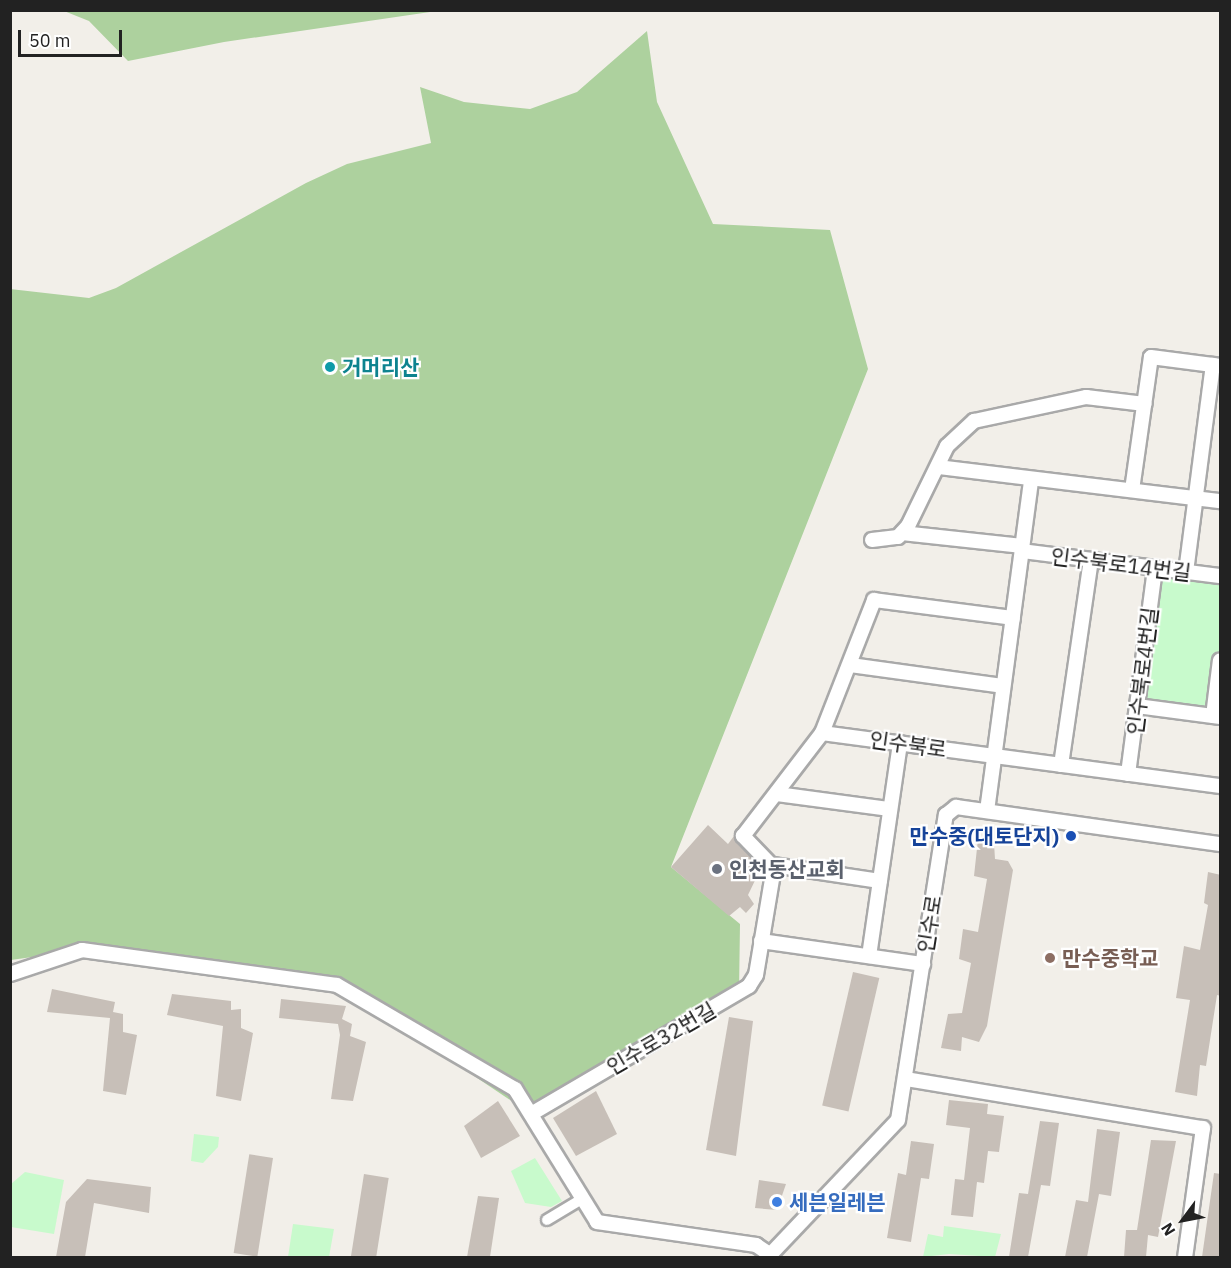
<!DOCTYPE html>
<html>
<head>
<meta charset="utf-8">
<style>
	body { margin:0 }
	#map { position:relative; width:1231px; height:1268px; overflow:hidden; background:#f2efe9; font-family:"IBM Plex Sans","Noto Sans KR",sans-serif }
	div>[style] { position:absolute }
	.forest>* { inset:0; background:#add19e }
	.park>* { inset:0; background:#c8facc }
	.building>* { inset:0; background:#c7bfb8; transform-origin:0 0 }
	.roads { filter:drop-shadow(2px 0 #a9a9a9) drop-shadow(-2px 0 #a9a9a9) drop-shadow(0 2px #a9a9a9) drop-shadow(0 -2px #a9a9a9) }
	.pedestrian>* { height:10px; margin:-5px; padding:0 5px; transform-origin:5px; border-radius:5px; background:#fff }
	.minor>* { height:14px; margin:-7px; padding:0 7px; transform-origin:7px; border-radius:7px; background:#fff }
	.dots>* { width:16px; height:16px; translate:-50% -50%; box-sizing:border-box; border:3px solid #fff; border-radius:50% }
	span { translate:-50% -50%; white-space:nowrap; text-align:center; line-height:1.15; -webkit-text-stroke:4.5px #fff; paint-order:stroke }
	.culture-label { font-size:21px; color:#0d838f; font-weight:700 }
	.left { translate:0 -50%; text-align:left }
	.street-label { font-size:21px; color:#222 }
	.transit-label { font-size:21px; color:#164399; font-weight:700 }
	.right { translate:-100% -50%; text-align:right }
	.worship-label { font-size:21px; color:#5b616d; font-weight:700 }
	.education-label { font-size:21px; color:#785e54; font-weight:700 }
	.shop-label { font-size:21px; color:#366cbe; font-weight:700 }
	.frame { position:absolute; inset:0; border:12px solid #222; pointer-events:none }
	.north { position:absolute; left:1153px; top:1190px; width:60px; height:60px; -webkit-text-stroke:4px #fff; paint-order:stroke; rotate:238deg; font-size:16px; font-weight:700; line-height:24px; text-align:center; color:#222 }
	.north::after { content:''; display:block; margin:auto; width:21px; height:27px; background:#222; clip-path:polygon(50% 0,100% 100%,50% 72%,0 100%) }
	.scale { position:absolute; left:18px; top:30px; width:104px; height:27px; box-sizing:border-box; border:3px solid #222; border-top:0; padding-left:8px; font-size:18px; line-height:21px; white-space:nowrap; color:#222; -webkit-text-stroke:4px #fff; paint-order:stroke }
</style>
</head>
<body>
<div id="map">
	<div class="forest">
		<div style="clip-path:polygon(64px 11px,64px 10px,437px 11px,224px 42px,128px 61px,89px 21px)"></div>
		<div style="clip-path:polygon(647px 31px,657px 102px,713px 224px,830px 230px,868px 369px,671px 867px,740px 924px,739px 992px,531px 1114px,349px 992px,82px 950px,11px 960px,10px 289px,89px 298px,116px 288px,306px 183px,347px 164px,431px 143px,420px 87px,464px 102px,530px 109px,577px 92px)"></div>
	</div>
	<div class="park">
		<div style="clip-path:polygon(1155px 568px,1220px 576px,1220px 660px,1213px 716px,1137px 706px)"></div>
		<div style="clip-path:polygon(194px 1134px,219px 1137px,218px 1147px,203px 1163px,191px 1161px)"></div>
		<div style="clip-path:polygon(535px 1158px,562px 1201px,551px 1207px,525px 1203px,511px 1171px)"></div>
		<div style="clip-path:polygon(25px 1172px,64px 1180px,54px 1234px,11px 1227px,11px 1184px)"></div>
		<div style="clip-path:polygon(293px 1224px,334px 1229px,329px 1257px,288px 1257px)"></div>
		<div style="clip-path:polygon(944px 1226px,1001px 1234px,995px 1257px,949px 1254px,923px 1257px,928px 1234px,943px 1237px)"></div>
	</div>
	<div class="building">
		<div style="clip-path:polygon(708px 825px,728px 844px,734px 836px,761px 868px,748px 895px,754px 904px,746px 913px,740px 907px,729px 916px,671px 867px)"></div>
		<div style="clip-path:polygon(978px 839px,994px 843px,995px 859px,1008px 861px,1013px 870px,987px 1026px,979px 1042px,962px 1037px,961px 1051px,941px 1048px,948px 1014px,962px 1013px,971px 963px,959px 959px,963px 929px,978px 932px,987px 879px,974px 876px)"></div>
		<div style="clip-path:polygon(1208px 872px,1221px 875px,1221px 996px,1217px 995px,1206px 1066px,1200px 1065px,1197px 1096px,1175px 1092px,1190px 1000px,1176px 998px,1184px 946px,1200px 950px,1208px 905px,1204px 903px)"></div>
		<div style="left:853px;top:972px;width:27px;height:137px;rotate:13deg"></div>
		<div style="clip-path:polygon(52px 989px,115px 1002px,113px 1012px,123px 1014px,123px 1032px,137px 1035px,126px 1095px,103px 1091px,110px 1018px,47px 1012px)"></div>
		<div style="clip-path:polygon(172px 994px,231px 1001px,231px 1010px,241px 1009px,241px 1028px,253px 1033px,241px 1101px,216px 1096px,223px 1026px,167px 1015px)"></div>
		<div style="clip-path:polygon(281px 999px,346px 1006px,342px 1019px,352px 1024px,350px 1036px,366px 1042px,353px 1101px,331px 1099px,340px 1035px,338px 1024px,279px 1018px)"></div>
		<div style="clip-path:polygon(729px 1017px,753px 1021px,736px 1156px,706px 1150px)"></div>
		<div style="clip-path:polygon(596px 1091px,617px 1134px,576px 1156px,553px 1118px)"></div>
		<div style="clip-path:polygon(949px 1100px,988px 1104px,987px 1114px,1004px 1116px,999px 1152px,988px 1151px,984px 1183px,977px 1182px,973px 1217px,951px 1215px,955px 1179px,964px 1180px,970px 1128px,946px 1125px)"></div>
		<div style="clip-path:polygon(498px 1101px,520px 1136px,481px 1158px,464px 1126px)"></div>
		<div style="clip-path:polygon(1040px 1121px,1059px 1123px,1050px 1186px,1041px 1185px,1028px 1257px,1009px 1257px,1019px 1193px,1028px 1194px)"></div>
		<div style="clip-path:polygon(1097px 1129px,1120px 1132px,1111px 1196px,1099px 1194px,1087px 1257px,1065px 1257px,1076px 1200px,1088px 1202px)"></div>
		<div style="clip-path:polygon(1151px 1140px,1176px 1141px,1158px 1237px,1148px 1235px,1146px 1257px,1124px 1257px,1126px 1230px,1137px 1230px)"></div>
		<div style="clip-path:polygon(911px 1141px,934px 1144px,929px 1179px,921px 1178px,911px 1242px,887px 1238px,898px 1173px,906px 1175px)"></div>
		<div style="left:273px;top:1158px;width:100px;height:24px;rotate:99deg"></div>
		<div style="clip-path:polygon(1214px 1173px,1221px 1174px,1221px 1257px,1202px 1257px)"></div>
		<div style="left:364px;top:1174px;width:25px;height:84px;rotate:9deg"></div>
		<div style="clip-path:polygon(87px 1179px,151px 1187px,149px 1213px,94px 1203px,85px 1257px,56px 1257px,66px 1202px)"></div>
		<div style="clip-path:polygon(759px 1180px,786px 1184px,777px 1210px,755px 1208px)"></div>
		<div style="clip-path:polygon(478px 1196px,499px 1198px,490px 1257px,467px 1257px)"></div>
	</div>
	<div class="roads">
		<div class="pedestrian">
			<div style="left:547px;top:1220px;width:39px;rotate:-31deg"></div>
		</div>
		<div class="minor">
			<div style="left:938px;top:467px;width:284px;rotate:6.9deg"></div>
			<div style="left:1132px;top:490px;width:134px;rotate:-81.9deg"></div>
			<div style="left:1151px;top:357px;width:70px;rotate:7.4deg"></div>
			<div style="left:902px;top:533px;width:121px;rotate:6.2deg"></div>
			<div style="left:872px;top:540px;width:26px;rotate:-7deg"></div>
			<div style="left:898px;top:537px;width:15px;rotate:-48deg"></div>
			<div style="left:908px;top:526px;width:89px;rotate:-64deg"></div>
			<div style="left:947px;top:446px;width:37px;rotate:-43deg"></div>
			<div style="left:974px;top:421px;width:115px;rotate:-12.1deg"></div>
			<div style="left:1086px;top:397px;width:59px;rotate:6.8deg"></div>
			<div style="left:1022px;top:551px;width:200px;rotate:7.2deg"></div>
			<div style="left:1186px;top:572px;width:209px;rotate:-82.6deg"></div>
			<div style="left:850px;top:665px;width:154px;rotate:7.8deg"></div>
			<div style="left:1137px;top:706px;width:84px;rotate:7.5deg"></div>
			<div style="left:1213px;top:716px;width:56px;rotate:-82.9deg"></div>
			<div style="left:822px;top:733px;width:402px;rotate:7.6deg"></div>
			<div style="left:1061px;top:765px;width:207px;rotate:-81.7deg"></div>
			<div style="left:1128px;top:774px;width:208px;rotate:-82.5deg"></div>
			<div style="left:777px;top:794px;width:114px;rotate:7.6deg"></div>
			<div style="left:987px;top:811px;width:334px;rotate:-82.4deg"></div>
			<div style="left:773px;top:865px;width:108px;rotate:8.5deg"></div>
			<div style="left:761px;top:941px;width:164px;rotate:8.1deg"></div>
			<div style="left:869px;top:956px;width:215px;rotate:-81.7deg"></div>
			<div style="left:10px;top:974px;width:76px;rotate:-18.4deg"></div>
			<div style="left:82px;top:950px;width:257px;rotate:7.8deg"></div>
			<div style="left:337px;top:985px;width:206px;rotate:30.3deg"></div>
			<div style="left:515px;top:1089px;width:156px;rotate:58.3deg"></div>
			<div style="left:597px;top:1222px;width:161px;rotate:8.2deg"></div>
			<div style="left:756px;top:1245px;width:14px;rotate:34deg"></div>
			<div style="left:906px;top:1079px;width:301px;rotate:9.4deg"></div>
			<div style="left:1203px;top:1128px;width:131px;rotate:97.9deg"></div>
			<div style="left:531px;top:1114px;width:253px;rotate:-30.4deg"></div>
			<div style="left:749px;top:986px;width:13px;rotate:-58deg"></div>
			<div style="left:756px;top:975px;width:109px;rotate:-80.5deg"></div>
			<div style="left:774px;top:868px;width:45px;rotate:-134.1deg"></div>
			<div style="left:743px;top:836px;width:130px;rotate:-52.5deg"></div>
			<div style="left:822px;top:733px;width:143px;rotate:-68.6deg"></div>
			<div style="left:874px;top:600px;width:140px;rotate:7.4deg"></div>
			<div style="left:767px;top:1258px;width:190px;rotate:-46.5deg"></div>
			<div style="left:898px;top:1120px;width:309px;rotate:-81.1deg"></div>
			<div style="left:946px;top:815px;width:13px;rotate:-39deg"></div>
			<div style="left:956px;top:807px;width:267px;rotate:8deg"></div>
		</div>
	</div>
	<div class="dots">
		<div style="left:330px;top:367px;background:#0f9aa8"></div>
		<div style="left:1071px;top:836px;background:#1a4fb4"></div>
		<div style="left:717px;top:869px;background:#6b7280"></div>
		<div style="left:1050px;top:958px;background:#8d6e63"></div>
		<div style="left:777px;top:1202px;background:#3f7fe0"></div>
	</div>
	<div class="culture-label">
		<span class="left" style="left:342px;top:367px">거머리산</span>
	</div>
	<div class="street-label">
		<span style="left:1121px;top:564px;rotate:7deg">인수북로14번길</span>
		<span style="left:1142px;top:671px;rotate:-83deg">인수북로4번길</span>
		<span style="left:908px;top:744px;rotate:8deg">인수북로</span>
		<span style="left:929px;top:924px;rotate:-81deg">인수로</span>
		<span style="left:661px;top:1038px;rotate:-30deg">인수로32번길</span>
	</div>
	<div class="transit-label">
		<span class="right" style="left:1059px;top:836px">만수중(대토단지)</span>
	</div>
	<div class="worship-label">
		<span class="left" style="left:729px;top:869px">인천동산교회</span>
	</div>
	<div class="education-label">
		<span class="left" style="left:1062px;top:958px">만수중학교</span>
	</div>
	<div class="shop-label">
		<span class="left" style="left:789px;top:1202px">세븐일레븐</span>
	</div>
	<div class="frame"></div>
	<div class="north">N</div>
	<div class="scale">50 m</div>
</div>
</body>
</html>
